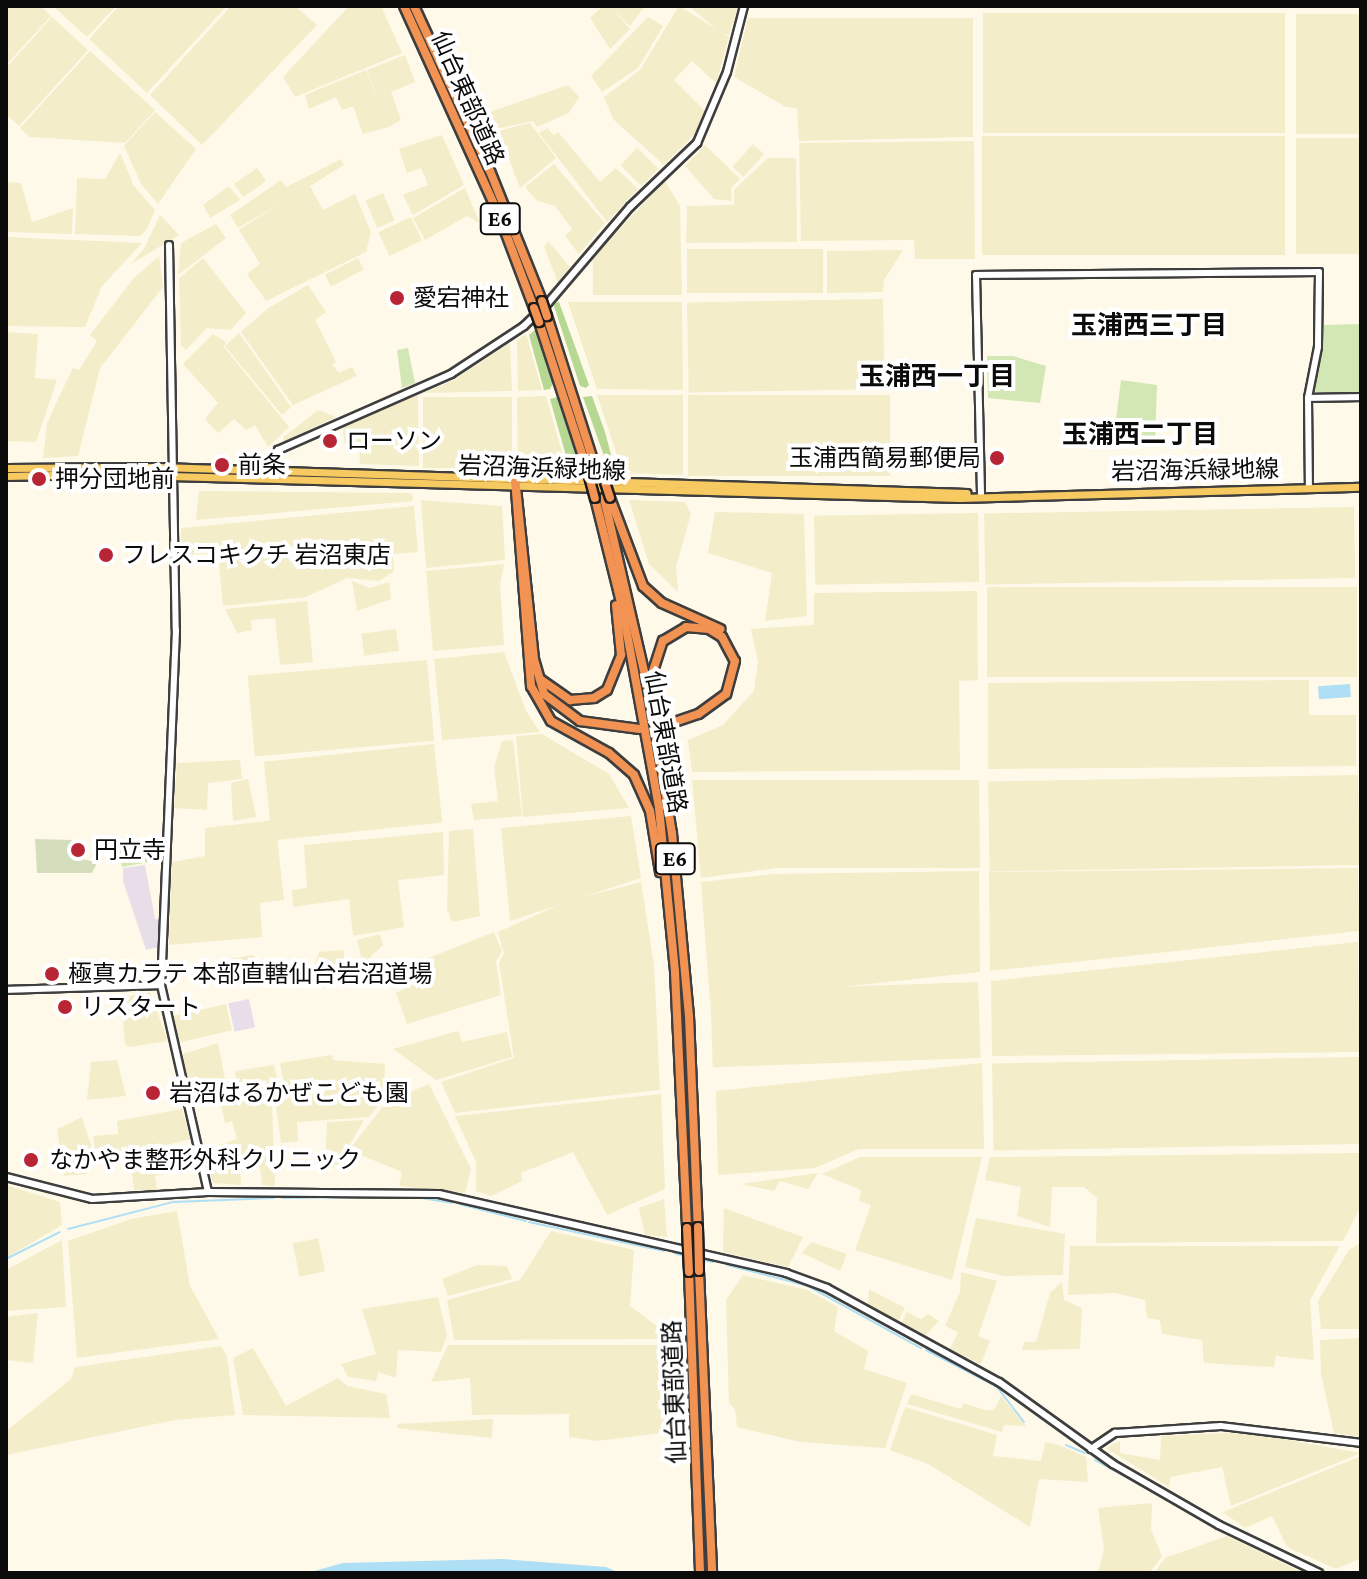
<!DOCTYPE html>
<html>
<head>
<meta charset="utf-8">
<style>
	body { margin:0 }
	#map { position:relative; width:1367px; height:1579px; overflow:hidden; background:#fff9e9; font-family:"Crimson Pro","Noto Sans JP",serif }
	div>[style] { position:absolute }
	.industrial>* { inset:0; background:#e8deea; transform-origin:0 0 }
	.farmland>* { inset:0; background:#f3edca; transform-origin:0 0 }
	.green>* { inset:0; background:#d2e7b4 }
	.forest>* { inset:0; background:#b6d893 }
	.cemetery>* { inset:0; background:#d5debc }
	.water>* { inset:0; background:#aedff5; transform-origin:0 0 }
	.stream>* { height:2px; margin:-1px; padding:0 1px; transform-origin:1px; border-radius:1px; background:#aedff5 }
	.highway-tunnel>* { height:8px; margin-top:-4px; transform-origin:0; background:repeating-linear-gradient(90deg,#dad5c8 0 8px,transparent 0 12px) }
	.roads { filter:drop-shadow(2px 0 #3e3e3e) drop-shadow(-2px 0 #3e3e3e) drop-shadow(0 2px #3e3e3e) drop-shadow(0 -2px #3e3e3e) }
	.minor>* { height:6px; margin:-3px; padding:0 3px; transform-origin:3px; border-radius:3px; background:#fff }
	.major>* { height:7px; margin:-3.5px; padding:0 3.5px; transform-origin:3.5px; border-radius:3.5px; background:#f7c961 }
	.highway>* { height:8px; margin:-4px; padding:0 4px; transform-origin:4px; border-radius:4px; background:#f29253 }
	.bridges { filter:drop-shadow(2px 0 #1c1c1c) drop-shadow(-2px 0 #1c1c1c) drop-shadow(0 2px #1c1c1c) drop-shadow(0 -2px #1c1c1c) }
	.highway-bridge>* { height:8px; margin:-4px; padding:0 4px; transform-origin:4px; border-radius:4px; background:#f29253 }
	.dots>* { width:22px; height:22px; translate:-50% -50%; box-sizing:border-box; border:4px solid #fff; border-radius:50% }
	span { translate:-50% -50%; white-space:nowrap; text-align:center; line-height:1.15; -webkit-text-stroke:8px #fff; paint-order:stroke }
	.shield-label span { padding:2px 6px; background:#fff; border:2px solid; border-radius:6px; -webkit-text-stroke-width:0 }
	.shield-label { font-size:22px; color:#0b0b0b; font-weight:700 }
	.street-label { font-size:24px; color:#0b0b0b }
	.poi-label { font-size:24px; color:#0b0b0b }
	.left { translate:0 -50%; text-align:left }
	.right { translate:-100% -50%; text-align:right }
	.neighbourhood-label { font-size:26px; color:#0b0b0b; font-weight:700 }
	.frame { position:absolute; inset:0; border:8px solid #0b0b0b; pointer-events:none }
</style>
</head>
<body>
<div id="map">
	<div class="industrial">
		<div style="clip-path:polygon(145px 865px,155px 919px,160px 920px,159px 947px,146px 950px,123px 881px,123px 868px)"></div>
		<div style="left:249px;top:999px;width:29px;height:21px;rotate:78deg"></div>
	</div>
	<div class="farmland">
		<div style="clip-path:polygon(6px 6px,41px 6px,51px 16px,6px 65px)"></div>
		<div style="clip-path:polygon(53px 6px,116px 6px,87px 37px)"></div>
		<div style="clip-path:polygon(119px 6px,227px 6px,147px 93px,89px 39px)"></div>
		<div style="clip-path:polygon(231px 6px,295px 6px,317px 25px,202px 145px,150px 95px)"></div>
		<div style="clip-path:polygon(349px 6px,381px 6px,402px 53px,295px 97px,283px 77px)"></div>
		<div style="clip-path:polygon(603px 6px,645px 6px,630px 26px,613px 9px,630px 29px,610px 49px,590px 18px)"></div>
		<div style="clip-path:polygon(679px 6px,729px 37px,716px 83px,692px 61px,674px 80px,705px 111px,694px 135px,664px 165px,613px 119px,604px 97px,640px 70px)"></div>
		<div style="clip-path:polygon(689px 6px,738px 6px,729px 35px,721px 33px)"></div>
		<div style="left:1285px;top:13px;width:120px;height:302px;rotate:90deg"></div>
		<div style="left:1361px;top:14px;width:120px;height:65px;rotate:90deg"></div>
		<div style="clip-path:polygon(52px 17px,88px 50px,19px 126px,6px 114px,6px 68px)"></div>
		<div style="clip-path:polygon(648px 17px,663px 26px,638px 68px,602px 92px,591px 76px)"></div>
		<div style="clip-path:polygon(748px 18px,973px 18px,973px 137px,799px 141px,797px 108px,786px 107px,734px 77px)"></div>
		<div style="clip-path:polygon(90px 51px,155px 110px,125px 143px,30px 137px,20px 128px)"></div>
		<div style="clip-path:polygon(405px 55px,415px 82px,391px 92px,401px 120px,389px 127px,363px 134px,353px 106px,342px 110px,336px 97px,309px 109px,305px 95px,366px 70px,379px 102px,367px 70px)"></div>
		<div style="clip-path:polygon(568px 85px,579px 97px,569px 113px,537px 127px,533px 121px,496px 129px,490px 112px)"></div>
		<div style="clip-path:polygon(155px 112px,196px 149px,158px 204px,141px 184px,124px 146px)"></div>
		<div style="clip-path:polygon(530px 123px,556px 158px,520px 188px,498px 131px)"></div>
		<div style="clip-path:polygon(547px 128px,554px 135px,558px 132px,600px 182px,616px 168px,638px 189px,607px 222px,539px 133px)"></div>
		<div style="clip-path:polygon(442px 135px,464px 185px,413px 215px,403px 195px,428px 185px,421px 168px,407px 173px,399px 149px)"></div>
		<div style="left:1285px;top:136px;width:119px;height:303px;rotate:90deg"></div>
		<div style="left:1361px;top:138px;width:116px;height:65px;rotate:90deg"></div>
		<div style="clip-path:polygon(974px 141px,975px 259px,915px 259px,914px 240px,801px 241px,799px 143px)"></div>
		<div style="left:753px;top:144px;width:15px;height:31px;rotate:42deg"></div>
		<div style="clip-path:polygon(705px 145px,740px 179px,731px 188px,732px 201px,714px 199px,685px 166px)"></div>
		<div style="left:637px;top:148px;width:30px;height:24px;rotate:44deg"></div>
		<div style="clip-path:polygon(120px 153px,134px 186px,155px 210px,147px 229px,140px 236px,75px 234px,77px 178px,105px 179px)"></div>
		<div style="clip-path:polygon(768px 158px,796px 158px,797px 242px,686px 243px,687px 206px,734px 205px,734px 190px)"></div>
		<div style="clip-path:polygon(341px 159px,344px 165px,310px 186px,323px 210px,355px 194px,371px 232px,366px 252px,266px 301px,247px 274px,260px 264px,239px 230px,281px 203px,238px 228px,230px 215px,281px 180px,286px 187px)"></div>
		<div style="clip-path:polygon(554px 164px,605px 223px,579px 254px,565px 236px,572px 229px,555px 206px,536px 200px,525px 187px)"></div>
		<div style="left:257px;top:168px;width:16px;height:28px;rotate:55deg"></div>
		<div style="clip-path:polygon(665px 181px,680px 206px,682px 295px,593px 295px,593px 257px)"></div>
		<div style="clip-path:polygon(6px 182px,21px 183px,32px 222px,73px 208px,72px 234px,6px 232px)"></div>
		<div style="clip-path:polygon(229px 186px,240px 200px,210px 218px,203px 205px)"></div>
		<div style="clip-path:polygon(465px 188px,480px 223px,467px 216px,425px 240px,413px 218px)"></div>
		<div style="left:383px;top:193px;width:30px;height:19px;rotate:67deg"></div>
		<div style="clip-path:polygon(160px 215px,179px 235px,131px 264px,145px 247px)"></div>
		<div style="left:411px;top:217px;width:26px;height:36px;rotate:65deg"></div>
		<div style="clip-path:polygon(216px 224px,226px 238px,178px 275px,181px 243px)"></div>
		<div style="clip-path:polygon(6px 237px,142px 243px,102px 286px,85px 327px,6px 326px)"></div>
		<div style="clip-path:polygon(548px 241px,570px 267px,558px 282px,544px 247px)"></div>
		<div style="left:823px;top:249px;width:44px;height:136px;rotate:90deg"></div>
		<div style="clip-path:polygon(903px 250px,884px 280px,883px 292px,827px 293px,827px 251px)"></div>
		<div style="clip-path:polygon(159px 256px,163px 287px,100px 368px,78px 456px,43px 458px,47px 424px,58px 399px,73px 368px,79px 370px,97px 341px,90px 335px,133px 279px)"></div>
		<div style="clip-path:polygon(203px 258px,246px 313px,231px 330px,207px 328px,186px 350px,181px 345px,179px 278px)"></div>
		<div style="left:358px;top:258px;width:13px;height:37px;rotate:63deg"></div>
		<div style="clip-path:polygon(308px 285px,326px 312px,315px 320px,336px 362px,332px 365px,339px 373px,352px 367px,357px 376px,293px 405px,241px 332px,267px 309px)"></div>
		<div style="left:883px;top:299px;width:90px;height:196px;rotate:89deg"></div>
		<div style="clip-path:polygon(568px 302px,682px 302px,683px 390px,597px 389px)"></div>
		<div style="clip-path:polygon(6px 332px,38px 334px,35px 378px,57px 380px,36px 442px,6px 441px)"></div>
		<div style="clip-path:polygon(239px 333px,291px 407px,282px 415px,225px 346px)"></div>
		<div style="clip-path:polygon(213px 334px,226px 342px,224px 347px,289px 427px,268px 447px,255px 425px,246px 430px,234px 419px,218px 433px,205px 419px,218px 403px,183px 364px)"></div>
		<div style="clip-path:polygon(526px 334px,542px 390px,518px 391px,517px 340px)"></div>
		<div style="clip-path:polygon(510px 343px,512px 391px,424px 393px,452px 381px)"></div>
		<div style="clip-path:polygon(418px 395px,419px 466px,360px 464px,359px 444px,344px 443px,343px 425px)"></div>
		<div style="clip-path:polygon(597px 395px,683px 395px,683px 475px,623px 473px)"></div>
		<div style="left:688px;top:395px;width:202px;height:81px"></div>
		<div style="clip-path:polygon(546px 396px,567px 470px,518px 469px,517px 397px)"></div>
		<div style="left:423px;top:397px;width:89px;height:71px"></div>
		<div style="clip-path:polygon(318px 410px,336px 417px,283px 442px,284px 437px)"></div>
		<div style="clip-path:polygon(199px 491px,410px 493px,413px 496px,412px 501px,196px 520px)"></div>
		<div style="clip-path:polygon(421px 500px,502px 506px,505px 560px,426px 568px)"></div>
		<div style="clip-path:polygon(629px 500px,685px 502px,691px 514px,676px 567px,678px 592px,649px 564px)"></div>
		<div style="clip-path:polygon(414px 506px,418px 552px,393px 554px,394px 571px,379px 581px,347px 578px,306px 597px,223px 606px,218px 553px,182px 555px,181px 528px)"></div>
		<div style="left:1354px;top:507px;width:71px;height:370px;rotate:89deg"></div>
		<div style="clip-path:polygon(715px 512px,804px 514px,807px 616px,765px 621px,772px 573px,708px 553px)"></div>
		<div style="left:978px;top:513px;width:69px;height:164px;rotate:89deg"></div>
		<div style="clip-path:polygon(504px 564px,500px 585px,504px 645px,433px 651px,426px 571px)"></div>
		<div style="clip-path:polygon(352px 581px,370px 588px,389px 582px,391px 599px,357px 611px)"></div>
		<div style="left:1357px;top:587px;width:90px;height:370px;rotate:90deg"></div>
		<div style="clip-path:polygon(977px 591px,978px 680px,959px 681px,960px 770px,692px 772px,688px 740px,723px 725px,754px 691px,758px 662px,751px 629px,814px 625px,814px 593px)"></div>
		<div style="clip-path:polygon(307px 601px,313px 662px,280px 665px,275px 618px,251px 620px,252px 630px,237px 633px,225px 609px)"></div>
		<div style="left:396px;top:629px;width:22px;height:35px;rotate:82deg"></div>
		<div style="clip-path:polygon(504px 652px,526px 711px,540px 732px,442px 740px,434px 659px)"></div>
		<div style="left:427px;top:660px;width:81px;height:180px;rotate:85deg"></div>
		<div style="clip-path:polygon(1309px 680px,1309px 715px,1356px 715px,1356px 766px,988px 769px,988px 683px)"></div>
		<div style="clip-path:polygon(542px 734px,609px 774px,629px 808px,523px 817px,516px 736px)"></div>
		<div style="clip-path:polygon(513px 740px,522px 816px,474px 820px,471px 804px,498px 801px,494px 767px,502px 741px)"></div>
		<div style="left:434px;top:744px;width:79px;height:171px;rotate:84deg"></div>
		<div style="clip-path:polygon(240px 760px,242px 779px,208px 783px,207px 810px,174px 808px,177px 763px)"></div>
		<div style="left:1358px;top:775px;width:90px;height:370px;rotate:89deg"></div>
		<div style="clip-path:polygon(248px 779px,256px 817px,233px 821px,231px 783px)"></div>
		<div style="clip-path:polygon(692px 780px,979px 780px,980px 868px,777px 868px,701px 878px)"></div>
		<div style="clip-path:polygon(631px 816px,641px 878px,510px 921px,501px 828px)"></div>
		<div style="clip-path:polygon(275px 820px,284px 900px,260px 903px,262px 937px,169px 945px,172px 862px,205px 856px,205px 828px)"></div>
		<div style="clip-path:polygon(473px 829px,480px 916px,452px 922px,447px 909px,449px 831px)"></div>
		<div style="clip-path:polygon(443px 832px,444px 875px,398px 880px,404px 927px,353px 936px,349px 899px,293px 907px,292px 890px,307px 888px,304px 845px)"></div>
		<div style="clip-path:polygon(1358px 868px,1359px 931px,990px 971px,989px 872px)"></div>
		<div style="clip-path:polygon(979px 871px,980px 972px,710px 1001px,701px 882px,774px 874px)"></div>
		<div style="clip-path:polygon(641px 882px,654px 965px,660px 1090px,455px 1113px,441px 1082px,514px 1058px,499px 963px,504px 953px,498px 932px,568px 901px)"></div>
		<div style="clip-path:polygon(494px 932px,502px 951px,496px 961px,501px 995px,407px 1024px,396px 993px,419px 982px,411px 965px)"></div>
		<div style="clip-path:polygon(380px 934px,383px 945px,363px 964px,357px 940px)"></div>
		<div style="clip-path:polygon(1358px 942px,1359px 1052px,992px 1056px,991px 981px)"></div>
		<div style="clip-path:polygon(344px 950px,345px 977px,324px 988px,314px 967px,319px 952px)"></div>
		<div style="clip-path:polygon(254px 955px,257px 976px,249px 978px,248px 971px,226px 975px,223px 960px)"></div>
		<div style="left:978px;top:982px;width:76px;height:268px;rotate:88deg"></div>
		<div style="clip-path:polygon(150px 992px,168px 1041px,130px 1047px,125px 1044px,121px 998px)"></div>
		<div style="left:226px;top:1004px;width:27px;height:55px;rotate:77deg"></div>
		<div style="clip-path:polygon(458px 1031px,462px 1042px,507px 1032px,512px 1057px,436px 1080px,393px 1049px)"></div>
		<div style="clip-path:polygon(218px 1043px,225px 1079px,236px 1078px,235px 1071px,274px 1065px,280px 1091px,272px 1101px,275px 1186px,262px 1185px,260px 1167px,240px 1170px,241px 1185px,213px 1183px,204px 1150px,237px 1139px,232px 1121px,225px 1123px,216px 1081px,189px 1087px,180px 1055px)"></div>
		<div style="clip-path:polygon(332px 1055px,333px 1060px,385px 1064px,384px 1098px,369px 1117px,297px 1122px,298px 1141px,281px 1143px,276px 1108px,286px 1093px,280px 1063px)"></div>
		<div style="left:1359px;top:1057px;width:87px;height:367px;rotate:89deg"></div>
		<div style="clip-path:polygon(117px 1060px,126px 1096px,87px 1100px,91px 1062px)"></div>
		<div style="clip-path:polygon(982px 1063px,984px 1149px,859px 1149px,815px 1168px,718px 1175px,716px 1091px)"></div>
		<div style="clip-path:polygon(429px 1084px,471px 1169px,465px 1193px,399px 1186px,402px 1172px,349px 1150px,387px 1101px)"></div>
		<div style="clip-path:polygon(661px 1094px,665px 1189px,607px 1215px,573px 1152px,521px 1173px,522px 1181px,491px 1196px,476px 1191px,476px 1162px,455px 1116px)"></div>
		<div style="clip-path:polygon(182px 1109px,190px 1139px,166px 1145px,170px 1173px,155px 1176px,157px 1190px,134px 1190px,129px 1150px,96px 1154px,93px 1136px,118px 1134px,117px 1121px)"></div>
		<div style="clip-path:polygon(82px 1117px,93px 1152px,87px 1174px,64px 1176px,57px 1129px)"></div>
		<div style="clip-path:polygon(364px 1120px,337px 1167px,325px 1168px,327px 1122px)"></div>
		<div style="clip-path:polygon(1361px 1153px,1361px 1206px,1343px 1241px,1096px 1243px,1097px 1198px,1084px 1187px,1052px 1187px,1050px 1227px,1017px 1216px,1021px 1187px,985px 1180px,990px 1157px)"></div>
		<div style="clip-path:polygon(860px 1157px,982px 1157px,952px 1280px,855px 1250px,871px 1205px,859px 1201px,861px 1190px,822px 1174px)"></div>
		<div style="clip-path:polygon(818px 1173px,808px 1189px,780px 1181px,774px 1191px,741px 1184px)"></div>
		<div style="clip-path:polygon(6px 1185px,60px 1202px,62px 1225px,6px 1258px)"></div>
		<div style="clip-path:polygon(664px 1199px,667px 1237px,645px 1235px,639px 1208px)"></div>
		<div style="clip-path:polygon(724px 1208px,803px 1237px,788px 1267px,723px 1252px)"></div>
		<div style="clip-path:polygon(177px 1211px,190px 1286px,219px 1339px,77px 1358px,68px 1241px,131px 1219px)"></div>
		<div style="clip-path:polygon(976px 1218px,1065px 1234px,1063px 1275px,1004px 1276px,965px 1267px)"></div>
		<div style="clip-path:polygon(551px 1231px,634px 1250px,630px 1306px,665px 1332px,665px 1339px,454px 1340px,447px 1300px,520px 1280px)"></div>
		<div style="left:318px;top:1238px;width:34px;height:26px;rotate:78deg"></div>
		<div style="clip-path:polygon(62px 1240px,66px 1307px,6px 1311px,6px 1270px)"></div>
		<div style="clip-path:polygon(811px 1242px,847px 1254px,840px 1271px,802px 1253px)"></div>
		<div style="clip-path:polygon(1361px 1243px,1361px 1329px,1321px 1329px,1318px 1301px,1349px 1250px)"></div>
		<div style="clip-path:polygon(1070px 1246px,1340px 1246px,1310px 1300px,1314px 1360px,1276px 1356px,1274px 1367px,1204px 1363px,1202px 1340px,1162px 1334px,1160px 1320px,1147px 1318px,1145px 1300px,1115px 1293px,1068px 1295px)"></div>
		<div style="clip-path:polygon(477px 1265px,507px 1266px,512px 1279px,448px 1296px,442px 1279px)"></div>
		<div style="clip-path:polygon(961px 1272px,997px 1281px,978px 1336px,990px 1341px,981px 1364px,950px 1349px,958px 1332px,945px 1326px,960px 1292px)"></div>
		<div style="clip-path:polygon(743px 1275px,807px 1290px,838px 1307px,834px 1331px,868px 1351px,864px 1369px,907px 1383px,885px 1448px,800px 1442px,737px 1427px,735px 1409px,729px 1403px,726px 1300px)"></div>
		<div style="clip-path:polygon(1062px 1282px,1064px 1300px,1082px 1308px,1080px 1349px,1022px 1350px,1024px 1342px,1036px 1342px,1050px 1293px)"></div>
		<div style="clip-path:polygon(869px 1289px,905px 1308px,897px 1323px,868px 1305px)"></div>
		<div style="clip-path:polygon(438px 1297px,447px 1335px,441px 1352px,398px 1350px,396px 1378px,378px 1372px,376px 1381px,348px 1377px,341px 1364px,376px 1354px,362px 1309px)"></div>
		<div style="clip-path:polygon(907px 1312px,921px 1319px,928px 1314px,939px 1321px,924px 1337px,901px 1324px)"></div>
		<div style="clip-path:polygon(38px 1313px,33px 1363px,6px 1360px,6px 1317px)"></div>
		<div style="clip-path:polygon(1361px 1338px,1361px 1437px,1334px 1433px,1321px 1374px,1320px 1340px)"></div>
		<div style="clip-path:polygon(448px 1345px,665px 1345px,671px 1432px,597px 1441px,569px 1437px,569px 1414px,472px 1415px,470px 1378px,431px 1382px)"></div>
		<div style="clip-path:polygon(221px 1346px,227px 1356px,235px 1415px,175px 1420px,6px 1455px,6px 1431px,71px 1379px,75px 1367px)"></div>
		<div style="clip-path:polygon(253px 1348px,286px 1406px,338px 1378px,347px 1386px,386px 1394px,390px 1418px,243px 1415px,233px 1358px)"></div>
		<div style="clip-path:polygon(911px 1394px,961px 1409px,963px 1403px,985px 1410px,994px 1410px,1001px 1396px,1026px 1426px,1004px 1425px,1002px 1432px,907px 1404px)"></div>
		<div style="clip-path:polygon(905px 1407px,997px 1435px,993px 1456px,1041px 1461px,1045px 1442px,1059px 1445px,1086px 1457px,1088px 1482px,1039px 1479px,1030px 1527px,928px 1464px,890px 1450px)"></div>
		<div style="clip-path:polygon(493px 1419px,492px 1438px,397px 1428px,398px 1424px)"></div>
		<div style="clip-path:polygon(1226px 1433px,1266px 1436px,1361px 1453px,1231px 1506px,1222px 1467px,1170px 1477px,1169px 1487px,1106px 1448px,1120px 1441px,1120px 1453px,1160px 1460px,1161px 1436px)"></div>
		<div style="clip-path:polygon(1361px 1456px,1361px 1558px,1336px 1569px,1287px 1547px,1272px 1516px,1245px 1528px,1223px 1512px)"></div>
		<div style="clip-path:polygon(1152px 1503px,1151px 1529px,1162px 1557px,1149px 1573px,1098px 1573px,1104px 1550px,1098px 1508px)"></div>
		<div style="clip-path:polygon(1227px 1536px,1303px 1573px,1154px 1573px,1165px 1558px)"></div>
	</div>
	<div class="green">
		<div style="clip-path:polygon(1361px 324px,1361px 394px,1315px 394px,1324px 325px)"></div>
		<div style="clip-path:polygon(408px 348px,415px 383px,402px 388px,397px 350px)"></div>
		<div style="clip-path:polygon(987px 356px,1013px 356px,1046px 366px,1040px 403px,988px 398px)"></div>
		<div style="clip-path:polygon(1121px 380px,1157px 385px,1155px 441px,1114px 435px)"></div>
		<div style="clip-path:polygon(159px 835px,159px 860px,122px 867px,119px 850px)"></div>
	</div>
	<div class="forest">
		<div style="clip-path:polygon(559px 302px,589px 385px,586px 388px,580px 386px,553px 303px)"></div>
		<div style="clip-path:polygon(537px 328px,554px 381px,550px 389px,544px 390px,529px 335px)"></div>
		<div style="clip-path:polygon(561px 396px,576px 447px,579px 469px,570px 470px,550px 399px)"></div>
		<div style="clip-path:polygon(592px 396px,605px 432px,614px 466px,608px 467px,583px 397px)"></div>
	</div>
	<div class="cemetery">
		<div style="clip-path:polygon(35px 839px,72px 840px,69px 855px,97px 863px,92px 873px,37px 873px)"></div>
	</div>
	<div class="water">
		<div style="left:1350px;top:684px;width:13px;height:32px;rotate:86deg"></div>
		<div style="clip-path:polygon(502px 1559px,606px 1567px,620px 1573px,307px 1573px,343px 1563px)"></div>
	</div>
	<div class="stream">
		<div style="left:282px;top:1198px;width:133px;rotate:-0.4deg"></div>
		<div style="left:415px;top:1197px;width:37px;rotate:9deg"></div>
		<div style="left:459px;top:1204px;width:69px;rotate:14.2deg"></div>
		<div style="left:529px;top:1222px;width:138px;rotate:12.1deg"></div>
		<div style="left:68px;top:1229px;width:108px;rotate:-14.4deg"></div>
		<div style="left:173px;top:1202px;width:101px;rotate:-2.3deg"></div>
		<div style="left:674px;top:1253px;width:10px;rotate:17deg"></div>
		<div style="left:6px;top:1259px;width:60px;rotate:-26.6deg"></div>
		<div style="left:702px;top:1260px;width:11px;rotate:10deg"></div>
		<div style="left:727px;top:1265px;width:84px;rotate:14.5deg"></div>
		<div style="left:808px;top:1286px;width:129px;rotate:28.8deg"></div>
		<div style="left:926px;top:1350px;width:80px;rotate:27.5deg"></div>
		<div style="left:997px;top:1387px;width:44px;rotate:52.4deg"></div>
		<div style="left:1066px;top:1445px;width:21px;rotate:23deg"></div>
		<div style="left:1095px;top:1460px;width:118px;rotate:29deg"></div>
		<div style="left:1203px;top:1520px;width:119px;rotate:26.4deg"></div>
	</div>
	<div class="highway-tunnel">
		<div style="left:640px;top:734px;width:26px;rotate:-9deg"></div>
	</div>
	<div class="roads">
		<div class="minor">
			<div style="left:169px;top:245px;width:385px;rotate:89deg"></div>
			<div style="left:176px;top:630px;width:355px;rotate:92.4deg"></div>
			<div style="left:161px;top:985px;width:212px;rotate:77.2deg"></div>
			<div style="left:1308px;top:398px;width:53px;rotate:-1.1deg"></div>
			<div style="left:272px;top:474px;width:25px;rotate:-76deg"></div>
			<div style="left:278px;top:450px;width:189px;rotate:-23.7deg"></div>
			<div style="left:451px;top:374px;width:87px;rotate:-33.3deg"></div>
			<div style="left:524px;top:326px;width:33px;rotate:-44deg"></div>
			<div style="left:548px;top:303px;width:126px;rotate:-49.5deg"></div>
			<div style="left:630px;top:207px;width:93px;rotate:-43.7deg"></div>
			<div style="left:697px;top:143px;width:77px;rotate:-67.1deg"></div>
			<div style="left:727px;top:72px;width:68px;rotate:-75.6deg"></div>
			<div style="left:981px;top:494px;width:219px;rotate:-91.3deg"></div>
			<div style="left:976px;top:275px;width:343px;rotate:-0.5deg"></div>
			<div style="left:1319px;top:272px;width:75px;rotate:90.8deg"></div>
			<div style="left:1318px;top:347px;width:52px;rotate:101.1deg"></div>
			<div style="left:1308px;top:398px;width:90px;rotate:89.4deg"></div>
			<div style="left:6px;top:990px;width:155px;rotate:-1.8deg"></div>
			<div style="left:6px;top:1177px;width:89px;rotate:14.3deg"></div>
			<div style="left:92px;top:1199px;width:116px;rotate:-3.5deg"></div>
			<div style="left:208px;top:1192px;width:231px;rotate:0.5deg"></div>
			<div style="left:439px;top:1194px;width:356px;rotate:12.8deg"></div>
			<div style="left:786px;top:1273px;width:44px;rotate:20.1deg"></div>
			<div style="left:827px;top:1288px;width:196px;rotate:28.7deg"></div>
			<div style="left:999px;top:1382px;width:140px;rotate:35.7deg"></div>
			<div style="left:1113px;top:1464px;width:122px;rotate:29.9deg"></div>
			<div style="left:1219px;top:1525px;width:111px;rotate:25.6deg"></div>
			<div style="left:1091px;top:1449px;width:29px;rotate:-34deg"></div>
			<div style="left:1115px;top:1433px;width:106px;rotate:-3.8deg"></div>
			<div style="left:1221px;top:1426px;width:141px;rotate:6.9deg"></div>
		</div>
		<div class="major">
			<div style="left:6px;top:468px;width:154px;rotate:-0.4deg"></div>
			<div style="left:160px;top:467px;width:807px;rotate:1.85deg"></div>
			<div style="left:6px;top:476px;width:92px;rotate:-1.2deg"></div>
			<div style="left:98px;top:474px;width:862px;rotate:1.59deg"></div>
			<div style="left:960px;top:498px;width:401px;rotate:-1.6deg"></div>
		</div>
		<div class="highway">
			<div style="left:404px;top:6px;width:230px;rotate:65.6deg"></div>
			<div style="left:499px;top:215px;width:99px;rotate:69.4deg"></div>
			<div style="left:414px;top:6px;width:182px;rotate:65.3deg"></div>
			<div style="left:490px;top:171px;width:140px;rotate:68.2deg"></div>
			<div style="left:547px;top:316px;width:162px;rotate:72.3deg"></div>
			<div style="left:539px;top:322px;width:155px;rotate:71.9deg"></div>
			<div style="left:515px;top:478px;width:209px;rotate:85.6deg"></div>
			<div style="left:531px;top:686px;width:40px;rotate:60.3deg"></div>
			<div style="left:551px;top:721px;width:66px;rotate:28.9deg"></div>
			<div style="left:609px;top:753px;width:33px;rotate:41deg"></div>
			<div style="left:634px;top:775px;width:39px;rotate:66deg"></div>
			<div style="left:650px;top:811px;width:62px;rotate:80.7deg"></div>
			<div style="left:515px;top:478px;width:182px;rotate:84deg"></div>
			<div style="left:534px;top:659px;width:36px;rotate:74deg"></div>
			<div style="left:544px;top:694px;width:45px;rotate:36.9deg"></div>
			<div style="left:580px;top:721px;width:60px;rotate:7.7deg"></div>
			<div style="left:595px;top:498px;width:111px;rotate:76deg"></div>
			<div style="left:622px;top:606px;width:205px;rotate:79.6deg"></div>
			<div style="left:659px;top:808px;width:165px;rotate:84.4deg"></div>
			<div style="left:675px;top:972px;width:256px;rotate:87.3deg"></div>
			<div style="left:604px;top:498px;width:200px;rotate:77deg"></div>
			<div style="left:649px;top:693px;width:142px;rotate:80.7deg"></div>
			<div style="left:672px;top:833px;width:184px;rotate:84.7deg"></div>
			<div style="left:689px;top:1016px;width:211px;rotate:87.6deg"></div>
			<div style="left:610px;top:498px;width:94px;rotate:69.4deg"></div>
			<div style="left:643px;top:586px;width:25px;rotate:42deg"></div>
			<div style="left:662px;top:603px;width:64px;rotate:24.1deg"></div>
			<div style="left:540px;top:679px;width:37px;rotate:35deg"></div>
			<div style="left:570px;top:700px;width:24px;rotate:-5deg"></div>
			<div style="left:594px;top:698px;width:15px;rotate:-32deg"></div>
			<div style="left:607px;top:690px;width:38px;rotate:-68deg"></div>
			<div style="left:621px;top:655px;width:50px;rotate:-95.7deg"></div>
			<div style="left:658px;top:712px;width:38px;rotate:-99deg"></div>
			<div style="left:652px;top:674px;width:35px;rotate:-72deg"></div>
			<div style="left:663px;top:641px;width:27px;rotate:-31deg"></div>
			<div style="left:686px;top:627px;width:23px;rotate:5deg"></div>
			<div style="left:709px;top:629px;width:15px;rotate:32deg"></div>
			<div style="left:722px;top:637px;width:27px;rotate:62deg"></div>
			<div style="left:735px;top:661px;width:34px;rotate:105deg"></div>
			<div style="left:726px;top:694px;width:34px;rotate:144deg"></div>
			<div style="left:698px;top:714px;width:34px;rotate:161deg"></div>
			<div style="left:699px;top:1271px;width:302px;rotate:87.5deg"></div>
			<div style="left:689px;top:1272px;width:301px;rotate:87.9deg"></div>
		</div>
	</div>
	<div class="bridges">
		<div class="highway-bridge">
			<div style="left:542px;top:301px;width:16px;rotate:72deg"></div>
			<div style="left:534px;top:308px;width:15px;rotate:70deg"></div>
			<div style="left:587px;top:469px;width:30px;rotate:75deg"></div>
			<div style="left:601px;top:470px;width:29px;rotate:72deg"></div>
			<div style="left:698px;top:1227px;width:44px;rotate:88.7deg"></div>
			<div style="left:687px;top:1228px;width:44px;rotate:87.4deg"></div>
		</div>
	</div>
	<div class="dots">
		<div style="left:397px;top:298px;background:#b82635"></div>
		<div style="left:330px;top:441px;background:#b82635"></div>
		<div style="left:997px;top:458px;background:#b82635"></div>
		<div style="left:222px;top:465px;background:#b82635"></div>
		<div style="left:39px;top:479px;background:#b82635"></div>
		<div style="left:106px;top:555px;background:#b82635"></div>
		<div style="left:78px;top:850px;background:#b82635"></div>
		<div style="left:52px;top:974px;background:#b82635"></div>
		<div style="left:65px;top:1007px;background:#b82635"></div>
		<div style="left:153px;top:1093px;background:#b82635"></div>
		<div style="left:31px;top:1160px;background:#b82635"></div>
	</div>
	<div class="shield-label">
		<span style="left:500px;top:219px">E6</span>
		<span style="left:675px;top:859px">E6</span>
	</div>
	<div class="street-label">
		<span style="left:468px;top:98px;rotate:66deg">仙台東部道路</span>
		<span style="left:542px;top:468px;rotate:2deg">岩沼海浜緑地線</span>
		<span style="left:1195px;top:470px;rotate:-1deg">岩沼海浜緑地線</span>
		<span style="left:666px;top:742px;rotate:80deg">仙台東部道路</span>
		<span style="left:674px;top:1392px;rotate:-92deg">仙台東部道路</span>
	</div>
	<div class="poi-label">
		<span class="left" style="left:413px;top:298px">愛宕神社</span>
		<span class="left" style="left:346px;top:441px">ローソン</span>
		<span class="right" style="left:981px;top:458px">玉浦西簡易郵便局</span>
		<span class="left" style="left:238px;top:465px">前条</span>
		<span class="left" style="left:55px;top:479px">押分団地前</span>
		<span class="left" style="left:122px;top:555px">フレスコキクチ 岩沼東店</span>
		<span class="left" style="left:94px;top:850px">円立寺</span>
		<span class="left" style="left:68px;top:974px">極真カラテ 本部直轄仙台岩沼道場</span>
		<span class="left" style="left:81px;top:1007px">リスタート</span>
		<span class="left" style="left:169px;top:1093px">岩沼はるかぜこども園</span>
		<span class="left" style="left:49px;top:1160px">なかやま整形外科クリニック</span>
	</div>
	<div class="neighbourhood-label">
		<span style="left:1149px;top:326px">玉浦西三丁目</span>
		<span style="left:937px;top:377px">玉浦西一丁目</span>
		<span style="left:1140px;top:435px">玉浦西二丁目</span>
	</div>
	<div class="frame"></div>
</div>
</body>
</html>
